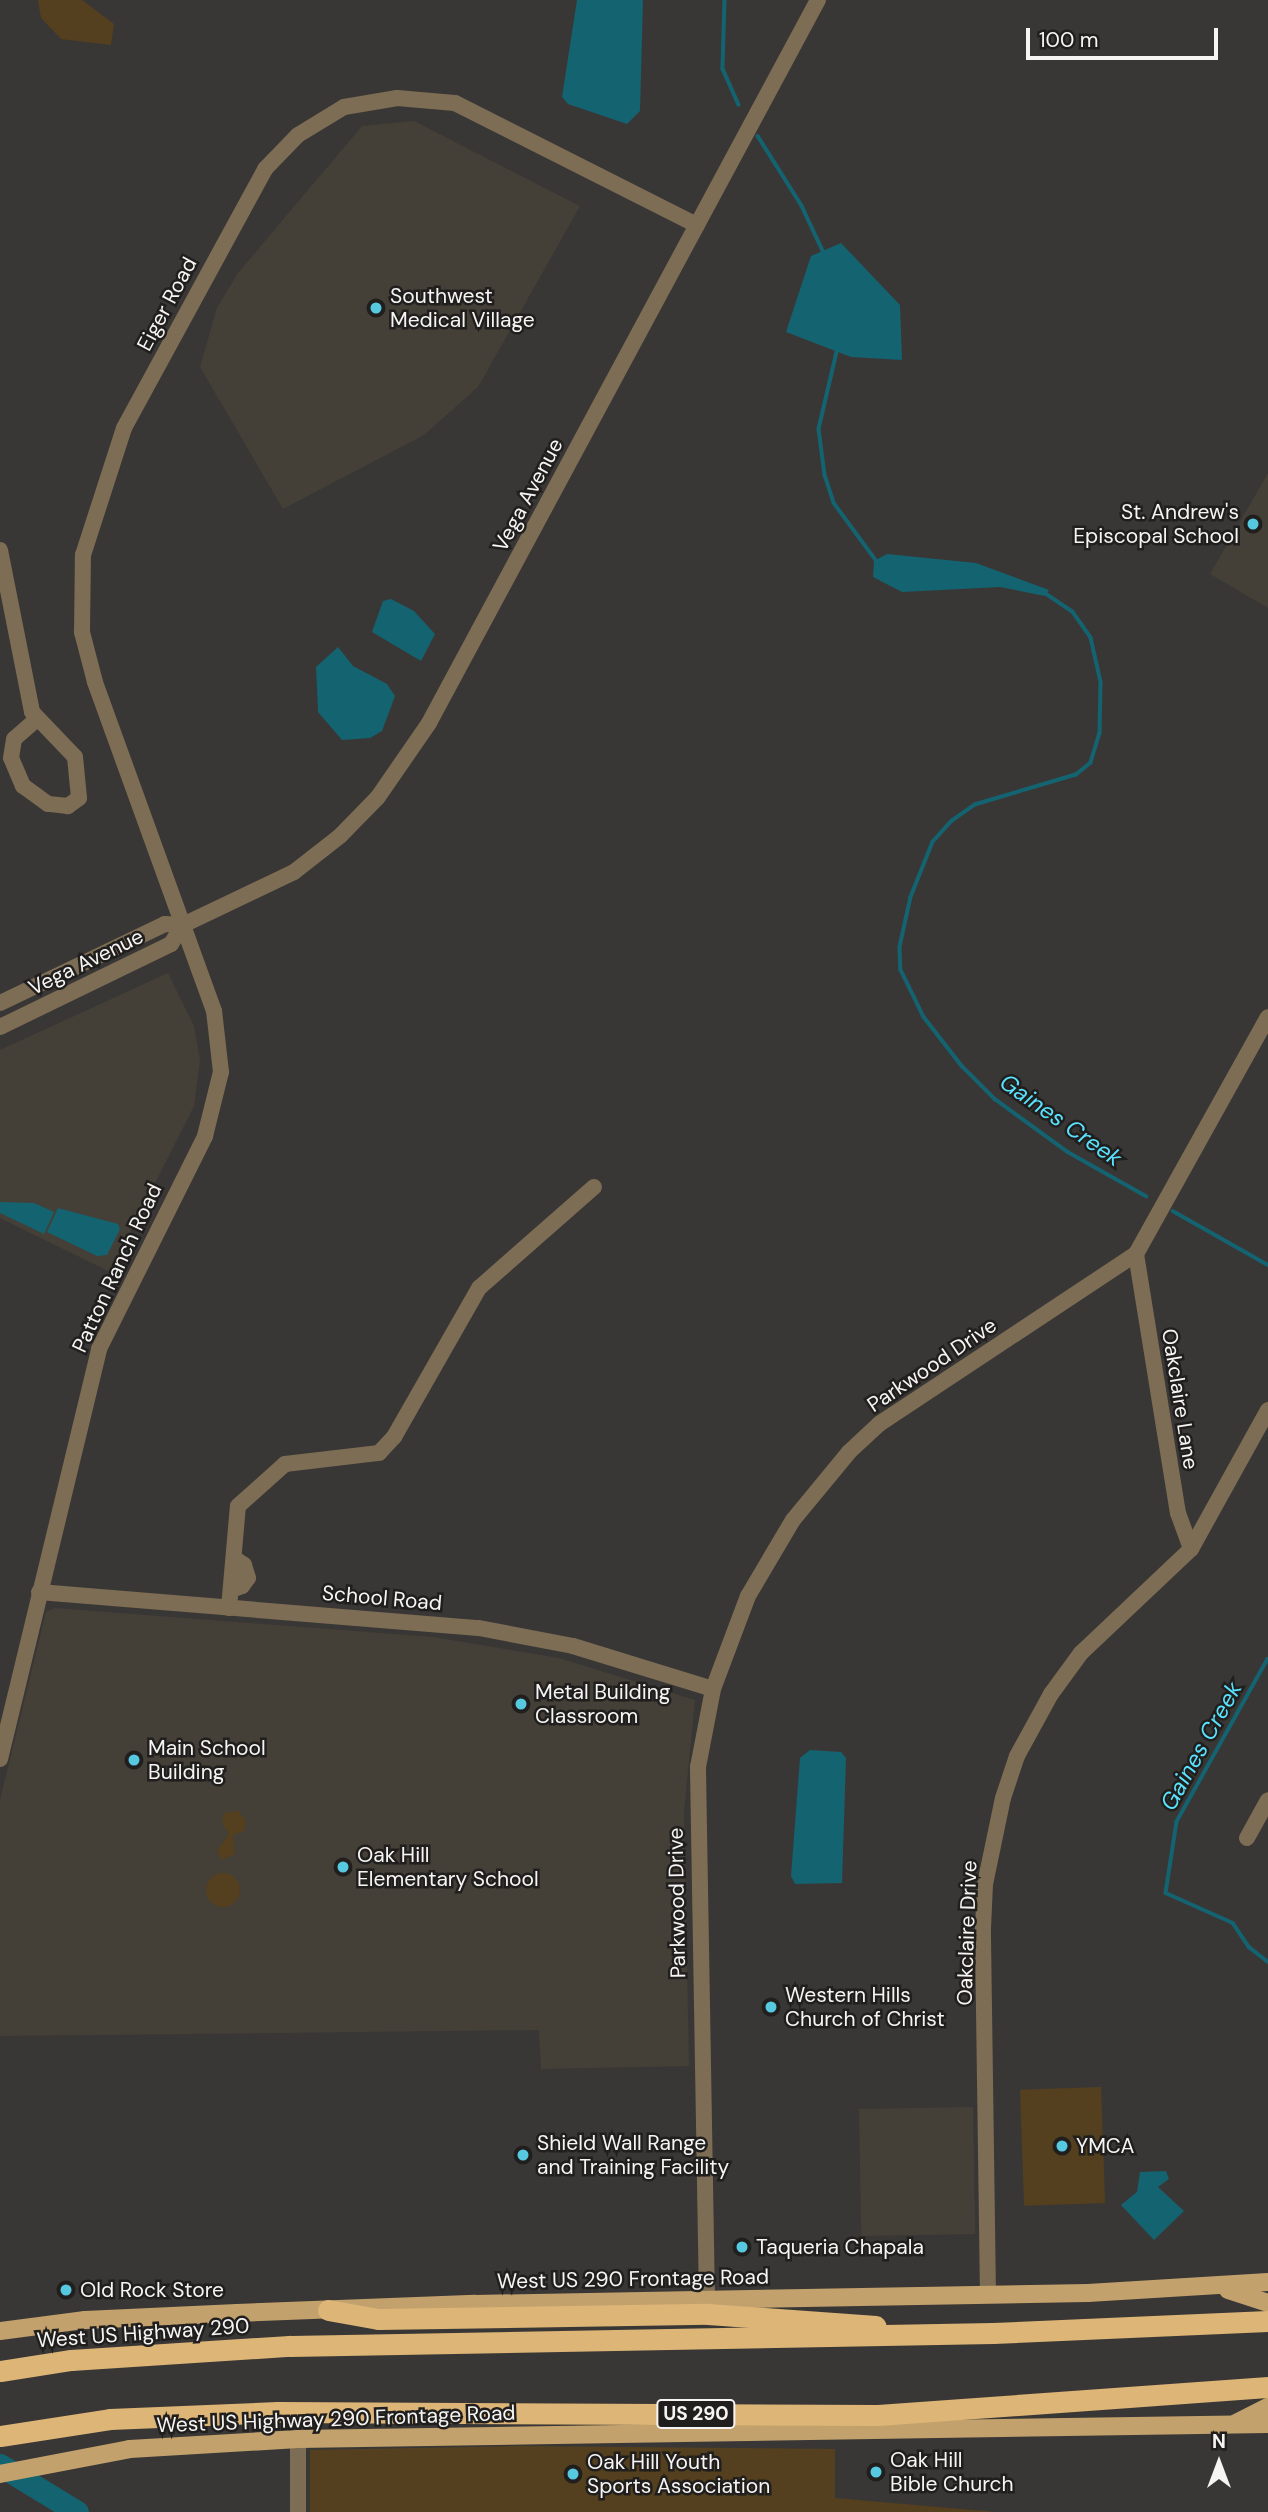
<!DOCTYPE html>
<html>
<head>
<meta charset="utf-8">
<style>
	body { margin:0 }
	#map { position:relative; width:1268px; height:2512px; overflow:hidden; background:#393735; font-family:"DM Sans",sans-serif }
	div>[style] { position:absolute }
	.built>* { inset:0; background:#443f37; transform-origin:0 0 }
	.green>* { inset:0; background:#54401e; transform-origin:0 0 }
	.round { border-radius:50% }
	.water>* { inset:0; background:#146371 }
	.stream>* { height:3.5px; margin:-1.75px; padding:0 1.75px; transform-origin:1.75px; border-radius:1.75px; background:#146371 }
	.river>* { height:23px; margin:-11.5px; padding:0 11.5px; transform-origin:11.5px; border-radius:11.5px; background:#146371 }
	.minor>* { height:16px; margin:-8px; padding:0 8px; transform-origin:8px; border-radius:8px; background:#7d6d54 }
	.major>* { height:18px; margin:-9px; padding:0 9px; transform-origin:9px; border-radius:9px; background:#c2a16d }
	.highway>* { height:21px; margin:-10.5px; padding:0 10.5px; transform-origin:10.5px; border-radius:10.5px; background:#ddb576 }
	.dots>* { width:19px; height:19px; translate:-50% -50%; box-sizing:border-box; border:4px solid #201f1e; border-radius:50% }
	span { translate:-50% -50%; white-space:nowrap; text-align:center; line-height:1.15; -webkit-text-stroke:5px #201f1e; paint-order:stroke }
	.shield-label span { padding:2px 5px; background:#201f1e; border:2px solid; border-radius:5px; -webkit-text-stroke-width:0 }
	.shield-label { font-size:19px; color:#f6f5f3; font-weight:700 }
	.poi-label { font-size:21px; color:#f6f5f3 }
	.left { translate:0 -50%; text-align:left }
	.right { translate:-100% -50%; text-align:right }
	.street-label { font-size:21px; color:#f6f5f3 }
	.water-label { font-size:23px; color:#59e2fe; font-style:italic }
	.north { position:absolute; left:1184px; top:2428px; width:70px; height:70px; -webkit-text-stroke:5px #201f1e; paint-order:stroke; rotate:0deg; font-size:19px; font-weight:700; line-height:28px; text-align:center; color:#f6f5f3 }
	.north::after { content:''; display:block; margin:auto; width:24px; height:32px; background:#f6f5f3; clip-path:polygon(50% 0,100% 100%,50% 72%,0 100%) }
	.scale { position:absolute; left:1026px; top:28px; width:192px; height:32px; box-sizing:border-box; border:4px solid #f6f5f3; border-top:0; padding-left:9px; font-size:21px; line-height:24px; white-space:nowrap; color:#f6f5f3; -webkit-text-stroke:5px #201f1e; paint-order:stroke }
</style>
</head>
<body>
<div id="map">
	<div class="built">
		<div style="clip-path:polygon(414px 121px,580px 206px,478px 387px,424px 435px,283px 509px,200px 367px,217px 308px,238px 273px,362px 126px)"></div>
		<div style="clip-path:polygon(1268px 473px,1268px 608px,1210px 574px)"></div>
		<div style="clip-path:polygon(168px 973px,194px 1026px,200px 1060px,194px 1106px,110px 1272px,0 1218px,0 1050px)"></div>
		<div style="clip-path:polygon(55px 1608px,433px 1637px,559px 1658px,695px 1700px,684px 1813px,689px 2066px,541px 2069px,539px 2030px,0 2036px,0 1800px,46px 1612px)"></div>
		<div style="left:973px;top:2107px;width:127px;height:114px;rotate:89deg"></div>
	</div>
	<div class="green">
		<div style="clip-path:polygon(38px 0,82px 0,114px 24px,111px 45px,61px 39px,41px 18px)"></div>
		<div style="clip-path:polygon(238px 1811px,246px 1821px,244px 1831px,233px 1835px,235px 1854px,222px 1860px,217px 1850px,229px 1834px,222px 1822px,224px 1813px)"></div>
		<div class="round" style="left:206px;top:1873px;width:34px;height:34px"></div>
		<div style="left:1101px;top:2087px;width:116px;height:81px;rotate:88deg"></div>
		<div style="clip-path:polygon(517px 2446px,835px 2449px,835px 2498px,995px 2512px,310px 2512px,310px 2450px)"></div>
	</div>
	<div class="water">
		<div style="clip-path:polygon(577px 0,643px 0,640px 111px,627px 124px,568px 104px,562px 97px)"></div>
		<div style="clip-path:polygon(841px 243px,900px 305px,902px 360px,851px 357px,786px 332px,811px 256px)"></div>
		<div style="clip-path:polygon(887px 554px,976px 563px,1049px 590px,1045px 596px,1000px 587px,902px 592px,873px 577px,874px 561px)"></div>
		<div style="clip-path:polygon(391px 599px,414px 611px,435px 634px,421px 661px,372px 632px,383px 601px)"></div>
		<div style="clip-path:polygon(338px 647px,353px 666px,387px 684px,395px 696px,382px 731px,370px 738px,342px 740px,318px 712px,316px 667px)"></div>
		<div style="clip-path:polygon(0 1202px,34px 1203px,54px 1212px,44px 1234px,0 1213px)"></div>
		<div style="clip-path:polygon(58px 1208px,118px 1224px,120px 1229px,107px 1255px,97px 1256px,47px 1232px)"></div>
		<div style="clip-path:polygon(810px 1750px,841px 1752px,846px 1758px,842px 1883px,795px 1884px,791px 1876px,800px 1758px)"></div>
		<div style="clip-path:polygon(1166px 2171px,1169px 2179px,1158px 2187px,1184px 2211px,1154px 2240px,1121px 2205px,1137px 2192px,1140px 2172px)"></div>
	</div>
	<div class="stream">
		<div style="left:725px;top:0;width:69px;rotate:91.7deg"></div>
		<div style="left:723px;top:69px;width:39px;rotate:66deg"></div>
		<div style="left:758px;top:136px;width:83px;rotate:57.8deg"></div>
		<div style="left:802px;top:206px;width:52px;rotate:64.9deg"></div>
		<div style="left:838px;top:348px;width:83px;rotate:103.2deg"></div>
		<div style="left:819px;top:429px;width:46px;rotate:82.6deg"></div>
		<div style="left:825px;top:475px;width:29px;rotate:72deg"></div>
		<div style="left:834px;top:503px;width:74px;rotate:53.7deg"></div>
		<div style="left:1045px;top:593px;width:34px;rotate:34deg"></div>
		<div style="left:1073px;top:612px;width:32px;rotate:55deg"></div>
		<div style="left:1091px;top:638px;width:45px;rotate:77.2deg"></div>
		<div style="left:1101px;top:682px;width:51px;rotate:91.1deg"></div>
		<div style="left:1100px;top:733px;width:31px;rotate:107deg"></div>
		<div style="left:1091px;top:763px;width:19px;rotate:141deg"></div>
		<div style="left:1076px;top:775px;width:105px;rotate:163.5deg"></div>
		<div style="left:975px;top:805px;width:28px;rotate:145deg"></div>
		<div style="left:952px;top:821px;width:28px;rotate:132deg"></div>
		<div style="left:933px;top:842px;width:59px;rotate:111.8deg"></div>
		<div style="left:911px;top:897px;width:51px;rotate:102.4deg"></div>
		<div style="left:900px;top:947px;width:23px;rotate:88deg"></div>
		<div style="left:901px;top:970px;width:52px;rotate:63.9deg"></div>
		<div style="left:924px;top:1017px;width:62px;rotate:52.2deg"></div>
		<div style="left:962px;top:1066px;width:47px;rotate:45deg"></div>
		<div style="left:995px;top:1099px;width:90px;rotate:36deg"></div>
		<div style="left:1068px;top:1152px;width:90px;rotate:29.4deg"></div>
		<div style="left:1173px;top:1211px;width:109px;rotate:29.6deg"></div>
		<div style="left:1268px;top:1659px;width:187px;rotate:119.2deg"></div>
		<div style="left:1177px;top:1822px;width:72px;rotate:98.8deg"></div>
		<div style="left:1166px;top:1893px;width:73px;rotate:24.1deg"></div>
		<div style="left:1233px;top:1923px;width:29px;rotate:56deg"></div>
		<div style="left:1249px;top:1947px;width:24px;rotate:38deg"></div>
	</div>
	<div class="river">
		<div style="left:0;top:2465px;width:90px;rotate:31.4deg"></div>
	</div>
	<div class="minor">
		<div style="left:0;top:550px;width:165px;rotate:78.8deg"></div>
		<div style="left:32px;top:712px;width:62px;rotate:46.3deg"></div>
		<div style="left:75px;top:757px;width:41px;rotate:84.4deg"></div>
		<div style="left:79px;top:798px;width:14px;rotate:144deg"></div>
		<div style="left:68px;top:806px;width:20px;rotate:-174deg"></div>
		<div style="left:48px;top:804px;width:31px;rotate:-144deg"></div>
		<div style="left:23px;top:786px;width:30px;rotate:-113deg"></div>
		<div style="left:11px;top:758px;width:19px;rotate:-81deg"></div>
		<div style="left:14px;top:739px;width:30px;rotate:-41deg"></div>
		<div style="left:0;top:1003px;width:183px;rotate:-25.6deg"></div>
		<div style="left:165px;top:924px;width:18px;rotate:3deg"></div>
		<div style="left:183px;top:925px;width:123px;rotate:-25.5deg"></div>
		<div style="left:294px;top:872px;width:58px;rotate:-38deg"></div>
		<div style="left:340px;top:836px;width:54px;rotate:-45.7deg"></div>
		<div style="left:378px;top:797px;width:90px;rotate:-55.4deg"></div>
		<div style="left:429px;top:723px;width:821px;rotate:-61.72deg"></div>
		<div style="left:0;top:1027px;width:190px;rotate:-25.9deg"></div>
		<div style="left:171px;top:944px;width:22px;rotate:-58deg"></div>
		<div style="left:1136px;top:1254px;width:262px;rotate:80.8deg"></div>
		<div style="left:1178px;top:1513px;width:38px;rotate:70deg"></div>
		<div style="left:231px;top:1590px;width:12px;rotate:-20deg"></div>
		<div style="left:242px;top:1586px;width:10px;rotate:-53deg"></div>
		<div style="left:248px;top:1578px;width:14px;rotate:-107deg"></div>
		<div style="left:244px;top:1565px;width:12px;rotate:-145deg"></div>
		<div style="left:39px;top:1592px;width:441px;rotate:4.7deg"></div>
		<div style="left:479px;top:1628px;width:96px;rotate:10.8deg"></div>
		<div style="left:573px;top:1646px;width:146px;rotate:17.1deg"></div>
		<div style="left:229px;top:1608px;width:102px;rotate:-85deg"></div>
		<div style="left:238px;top:1506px;width:63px;rotate:-41.8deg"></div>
		<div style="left:285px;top:1464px;width:95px;rotate:-6.7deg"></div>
		<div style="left:379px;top:1453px;width:22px;rotate:-47deg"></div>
		<div style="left:394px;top:1437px;width:172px;rotate:-60.3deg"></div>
		<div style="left:479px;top:1288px;width:153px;rotate:-41.3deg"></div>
		<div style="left:0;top:1759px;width:422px;rotate:-76.4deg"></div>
		<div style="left:99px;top:1349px;width:238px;rotate:-63.5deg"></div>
		<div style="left:205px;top:1136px;width:66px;rotate:-76deg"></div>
		<div style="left:221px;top:1072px;width:61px;rotate:-96.5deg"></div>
		<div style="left:214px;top:1011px;width:350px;rotate:-109.9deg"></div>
		<div style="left:95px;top:682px;width:52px;rotate:-104.6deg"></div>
		<div style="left:82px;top:632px;width:77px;rotate:-89.3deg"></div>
		<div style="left:83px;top:555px;width:133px;rotate:-72.1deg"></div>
		<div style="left:124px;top:428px;width:295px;rotate:-61.4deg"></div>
		<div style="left:265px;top:169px;width:47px;rotate:-45.9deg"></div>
		<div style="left:298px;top:135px;width:54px;rotate:-31.3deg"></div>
		<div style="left:344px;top:107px;width:54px;rotate:-9.6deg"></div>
		<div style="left:397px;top:98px;width:58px;rotate:4.9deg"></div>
		<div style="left:455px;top:103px;width:271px;rotate:26.8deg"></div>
		<div style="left:1247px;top:1838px;width:43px;rotate:-61.1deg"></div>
		<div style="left:988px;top:2295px;width:367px;rotate:-90.8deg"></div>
		<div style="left:983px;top:1928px;width:44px;rotate:-87.4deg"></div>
		<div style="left:985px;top:1884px;width:88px;rotate:-78.2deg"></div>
		<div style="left:1003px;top:1798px;width:44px;rotate:-71.6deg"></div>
		<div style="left:1017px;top:1756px;width:71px;rotate:-61.3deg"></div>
		<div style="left:1051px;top:1694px;width:51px;rotate:-53.8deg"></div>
		<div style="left:1081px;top:1653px;width:151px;rotate:-43.4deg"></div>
		<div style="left:1191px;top:1549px;width:159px;rotate:-61deg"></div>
		<div style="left:707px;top:2301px;width:534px;rotate:-90.97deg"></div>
		<div style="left:698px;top:1767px;width:79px;rotate:-79.1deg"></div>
		<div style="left:713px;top:1689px;width:99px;rotate:-69.4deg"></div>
		<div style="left:748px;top:1596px;width:88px;rotate:-59.4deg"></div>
		<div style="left:793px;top:1520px;width:88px;rotate:-50.5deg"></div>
		<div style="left:849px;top:1452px;width:41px;rotate:-43deg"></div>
		<div style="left:879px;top:1424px;width:308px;rotate:-33.5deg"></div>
		<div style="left:1136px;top:1254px;width:271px;rotate:-60.9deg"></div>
		<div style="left:298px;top:2512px;width:73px;rotate:-90deg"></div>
	</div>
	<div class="major">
		<div style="left:1228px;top:2290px;width:42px;rotate:18deg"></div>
		<div style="left:0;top:2331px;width:86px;rotate:-7.4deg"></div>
		<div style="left:85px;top:2320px;width:152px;rotate:-2.6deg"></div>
		<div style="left:237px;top:2313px;width:238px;rotate:-2.2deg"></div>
		<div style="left:475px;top:2304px;width:613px;rotate:-1.03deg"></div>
		<div style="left:1088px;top:2293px;width:180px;rotate:-3.5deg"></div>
		<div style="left:1236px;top:2423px;width:36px;rotate:-27deg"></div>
		<div style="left:0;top:2474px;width:132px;rotate:-10.9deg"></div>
		<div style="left:130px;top:2449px;width:168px;rotate:-3.4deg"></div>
		<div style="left:298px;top:2439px;width:970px;rotate:-0.89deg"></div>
	</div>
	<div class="highway">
		<div style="left:328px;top:2310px;width:51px;rotate:10.2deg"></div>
		<div style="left:378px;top:2319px;width:330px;rotate:-0.9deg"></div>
		<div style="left:708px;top:2314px;width:168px;rotate:4.1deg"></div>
		<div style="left:0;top:2371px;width:72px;rotate:-8.8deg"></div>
		<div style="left:71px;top:2360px;width:219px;rotate:-3.7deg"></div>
		<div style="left:290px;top:2346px;width:703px;rotate:-1.06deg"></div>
		<div style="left:993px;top:2333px;width:275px;rotate:-2.5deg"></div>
		<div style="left:0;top:2436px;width:111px;rotate:-8.8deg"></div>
		<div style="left:110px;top:2419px;width:168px;rotate:-2.4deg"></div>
		<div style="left:278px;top:2412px;width:600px;rotate:0.29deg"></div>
		<div style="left:878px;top:2415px;width:391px;rotate:-4.1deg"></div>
	</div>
	<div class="dots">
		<div style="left:376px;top:308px;background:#56c9e1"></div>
		<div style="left:1253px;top:524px;background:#56c9e1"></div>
		<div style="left:521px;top:1704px;background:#56c9e1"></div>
		<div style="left:134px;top:1760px;background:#56c9e1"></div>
		<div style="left:343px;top:1867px;background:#56c9e1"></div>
		<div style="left:771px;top:2007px;background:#56c9e1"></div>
		<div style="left:1062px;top:2146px;background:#56c9e1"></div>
		<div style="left:523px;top:2155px;background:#56c9e1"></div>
		<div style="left:742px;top:2247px;background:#56c9e1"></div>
		<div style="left:66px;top:2290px;background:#56c9e1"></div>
		<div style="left:876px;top:2472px;background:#56c9e1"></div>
		<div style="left:573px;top:2474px;background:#56c9e1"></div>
	</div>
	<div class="shield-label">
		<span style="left:696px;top:2414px">US 290</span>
	</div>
	<div class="poi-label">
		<span class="left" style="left:390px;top:308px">Southwest<br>Medical Village</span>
		<span class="right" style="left:1239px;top:524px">St. Andrew's<br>Episcopal School</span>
		<span class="left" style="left:535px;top:1704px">Metal Building<br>Classroom</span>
		<span class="left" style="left:148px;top:1760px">Main School<br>Building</span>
		<span class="left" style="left:357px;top:1867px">Oak Hill<br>Elementary School</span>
		<span class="left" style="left:785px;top:2007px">Western Hills<br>Church of Christ</span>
		<span class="left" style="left:537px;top:2155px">Shield Wall Range<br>and Training Facility</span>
		<span class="left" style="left:1076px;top:2146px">YMCA</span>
		<span class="left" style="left:756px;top:2247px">Taqueria Chapala</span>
		<span class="left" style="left:80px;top:2290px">Old Rock Store</span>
		<span class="left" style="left:890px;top:2472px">Oak Hill<br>Bible Church</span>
		<span class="left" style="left:587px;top:2474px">Oak Hill Youth<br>Sports Association</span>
	</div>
	<div class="street-label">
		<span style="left:167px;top:304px;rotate:-62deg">Eiger Road</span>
		<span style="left:528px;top:495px;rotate:-62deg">Vega Avenue</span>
		<span style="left:86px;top:962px;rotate:-26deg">Vega Avenue</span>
		<span style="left:117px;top:1268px;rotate:-65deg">Patton Ranch Road</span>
		<span style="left:932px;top:1365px;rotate:-34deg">Parkwood Drive</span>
		<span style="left:1180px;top:1399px;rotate:81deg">Oakclaire Lane</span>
		<span style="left:382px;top:1598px;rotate:5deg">School Road</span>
		<span style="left:677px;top:1903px;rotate:-91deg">Parkwood Drive</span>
		<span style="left:967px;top:1933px;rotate:-88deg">Oakclaire Drive</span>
		<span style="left:633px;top:2279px;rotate:-1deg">West US 290 Frontage Road</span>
		<span style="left:143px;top:2333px;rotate:-4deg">West US Highway 290</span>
		<span style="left:336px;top:2419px;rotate:-2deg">West US Highway 290 Frontage Road</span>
	</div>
	<div class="water-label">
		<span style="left:1061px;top:1120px;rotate:35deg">Gaines Creek</span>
		<span style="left:1201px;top:1746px;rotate:-61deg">Gaines Creek</span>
	</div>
	<div class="north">N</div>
	<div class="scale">100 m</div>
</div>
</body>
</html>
